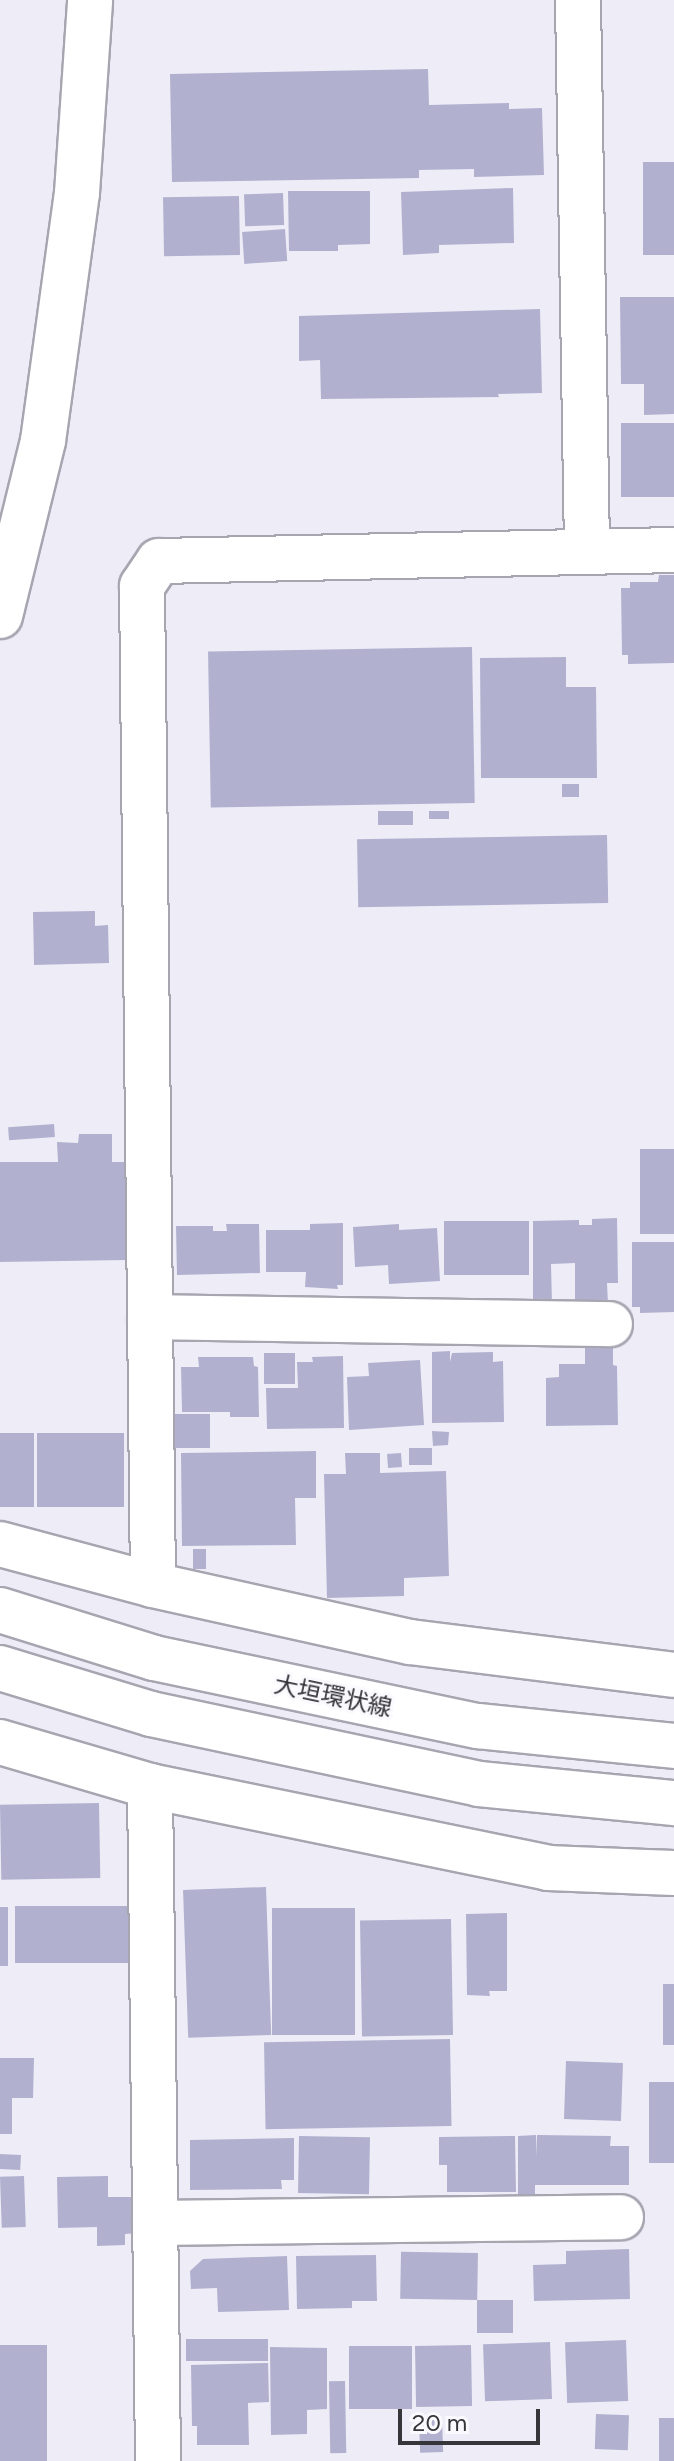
<!DOCTYPE html>
<html>
<head>
<meta charset="utf-8">
<style>
	body { margin:0 }
	#map { position:relative; width:674px; height:2461px; overflow:hidden; background:#edecf7; font-family:Figtree,"Noto Sans JP",sans-serif }
	div>[style] { position:absolute }
	.building>* { inset:0; background:#b1b1cf; transform-origin:0 0 }
	.roads { filter:drop-shadow(2px 0 #a6a5b0) drop-shadow(-2px 0 #a6a5b0) drop-shadow(0 2px #a6a5b0) drop-shadow(0 -2px #a6a5b0) }
	.minor>* { height:44px; margin:-22px; padding:0 22px; transform-origin:22px; border-radius:22px; background:#fff }
	.major>* { height:44px; margin:-22px; padding:0 22px; transform-origin:22px; border-radius:22px; background:#fff }
	span { translate:-50% -50%; white-space:nowrap; text-align:center; line-height:1.15; -webkit-text-stroke:6px #fafafe; paint-order:stroke }
	.street-label { font-size:24px; color:#36363a }
	.scale { position:absolute; left:398px; top:2409px; width:142px; height:36px; box-sizing:border-box; border:4px solid #36363a; border-top:0; padding-left:10px; font-size:24px; line-height:28px; white-space:nowrap; color:#36363a; -webkit-text-stroke:6px #fafafe; paint-order:stroke }
</style>
</head>
<body>
<div id="map">
	<div class="building">
		<div style="clip-path:polygon(428px 69px,429px 105px,509px 103px,509px 109px,542px 108px,544px 175px,474px 177px,474px 169px,419px 170px,419px 178px,172px 182px,170px 74px)"></div>
		<div style="left:643px;top:162px;width:31px;height:93px"></div>
		<div style="clip-path:polygon(513px 188px,514px 243px,439px 245px,439px 253px,403px 255px,401px 192px)"></div>
		<div style="clip-path:polygon(288px 191px,370px 191px,370px 244px,338px 245px,338px 251px,289px 251px)"></div>
		<div style="left:283px;top:193px;width:32px;height:39px;rotate:88deg"></div>
		<div style="left:239px;top:196px;width:59px;height:76px;rotate:89deg"></div>
		<div style="left:285px;top:229px;width:32px;height:43px;rotate:86deg"></div>
		<div style="clip-path:polygon(620px 297px,674px 297px,674px 414px,644px 415px,644px 384px,621px 384px)"></div>
		<div style="clip-path:polygon(540px 309px,542px 393px,498px 394px,499px 397px,321px 399px,320px 360px,299px 361px,299px 316px)"></div>
		<div style="left:674px;top:423px;width:74px;height:53px;rotate:90deg"></div>
		<div style="clip-path:polygon(659px 575px,674px 575px,674px 663px,628px 664px,628px 655px,622px 655px,621px 588px,630px 588px,630px 582px,658px 582px)"></div>
		<div style="left:472px;top:647px;width:156px;height:264px;rotate:89deg"></div>
		<div style="clip-path:polygon(566px 657px,566px 687px,596px 687px,597px 778px,481px 778px,480px 658px)"></div>
		<div style="left:562px;top:784px;width:17px;height:13px"></div>
		<div style="left:413px;top:811px;width:14px;height:35px;rotate:90deg"></div>
		<div style="left:429px;top:811px;width:20px;height:8px"></div>
		<div style="left:607px;top:835px;width:68px;height:250px;rotate:89deg"></div>
		<div style="clip-path:polygon(95px 911px,95px 926px,108px 925px,109px 963px,34px 965px,33px 912px)"></div>
		<div style="left:54px;top:1124px;width:13px;height:46px;rotate:86deg"></div>
		<div style="clip-path:polygon(79px 1134px,112px 1134px,112px 1162px,125px 1162px,126px 1260px,0 1262px,0 1162px,58px 1162px,57px 1142px,78px 1143px)"></div>
		<div style="left:640px;top:1149px;width:34px;height:85px"></div>
		<div style="clip-path:polygon(617px 1218px,618px 1283px,607px 1283px,608px 1304px,575px 1305px,575px 1263px,551px 1264px,552px 1304px,533px 1304px,533px 1221px,579px 1220px,579px 1225px,592px 1225px,592px 1219px)"></div>
		<div style="left:529px;top:1221px;width:54px;height:85px;rotate:90deg"></div>
		<div style="clip-path:polygon(343px 1223px,343px 1285px,337px 1285px,338px 1289px,305px 1287px,306px 1272px,266px 1272px,266px 1230px,310px 1230px,310px 1224px)"></div>
		<div style="clip-path:polygon(226px 1224px,259px 1224px,260px 1273px,177px 1275px,176px 1226px,213px 1226px,213px 1231px,227px 1231px)"></div>
		<div style="clip-path:polygon(399px 1224px,399px 1230px,437px 1228px,440px 1281px,389px 1284px,388px 1265px,355px 1267px,353px 1227px)"></div>
		<div style="clip-path:polygon(632px 1242px,674px 1242px,674px 1312px,640px 1313px,640px 1307px,632px 1307px)"></div>
		<div style="clip-path:polygon(585px 1348px,613px 1348px,613px 1365px,617px 1366px,618px 1425px,546px 1426px,546px 1378px,559px 1377px,559px 1364px,585px 1364px)"></div>
		<div style="clip-path:polygon(450px 1351px,450px 1362px,452px 1353px,493px 1352px,493px 1362px,503px 1361px,504px 1422px,432px 1423px,432px 1352px)"></div>
		<div style="left:264px;top:1353px;width:31px;height:31px"></div>
		<div style="clip-path:polygon(343px 1356px,344px 1428px,267px 1429px,266px 1388px,298px 1388px,297px 1362px,313px 1362px,312px 1357px)"></div>
		<div style="clip-path:polygon(198px 1357px,253px 1357px,254px 1366px,258px 1367px,259px 1417px,230px 1417px,230px 1412px,182px 1412px,181px 1367px,199px 1367px)"></div>
		<div style="clip-path:polygon(420px 1360px,424px 1425px,349px 1430px,347px 1377px,369px 1376px,368px 1363px)"></div>
		<div style="left:175px;top:1414px;width:35px;height:34px"></div>
		<div style="clip-path:polygon(432px 1431px,449px 1432px,448px 1445px,433px 1446px)"></div>
		<div style="left:0;top:1433px;width:34px;height:74px"></div>
		<div style="left:124px;top:1433px;width:74px;height:87px;rotate:90deg"></div>
		<div style="left:432px;top:1448px;width:17px;height:23px;rotate:90deg"></div>
		<div style="clip-path:polygon(316px 1451px,316px 1498px,295px 1498px,296px 1545px,182px 1546px,181px 1453px)"></div>
		<div style="clip-path:polygon(345px 1453px,380px 1453px,380px 1473px,446px 1471px,449px 1576px,404px 1578px,404px 1596px,327px 1598px,324px 1474px,346px 1474px)"></div>
		<div style="left:401px;top:1453px;width:14px;height:14px;rotate:86deg"></div>
		<div style="left:193px;top:1549px;width:13px;height:20px"></div>
		<div style="left:99px;top:1803px;width:75px;height:99px;rotate:89deg"></div>
		<div style="left:266px;top:1887px;width:148px;height:83px;rotate:88deg"></div>
		<div style="left:15px;top:1906px;width:114px;height:57px"></div>
		<div style="left:0;top:1907px;width:8px;height:59px"></div>
		<div style="left:355px;top:1908px;width:127px;height:83px;rotate:90deg"></div>
		<div style="clip-path:polygon(507px 1913px,507px 1991px,489px 1991px,490px 1996px,467px 1995px,466px 1914px)"></div>
		<div style="left:451px;top:1919px;width:116px;height:91px;rotate:89deg"></div>
		<div style="left:663px;top:1984px;width:11px;height:61px"></div>
		<div style="left:450px;top:2039px;width:87px;height:186px;rotate:89deg"></div>
		<div style="clip-path:polygon(0 2058px,34px 2058px,33px 2098px,12px 2098px,12px 2134px,0 2134px)"></div>
		<div style="left:566px;top:2061px;width:57px;height:58px;rotate:2deg"></div>
		<div style="left:649px;top:2082px;width:25px;height:81px"></div>
		<div style="clip-path:polygon(536px 2135px,537px 2157px,537px 2135px,611px 2136px,610px 2146px,629px 2146px,629px 2185px,535px 2185px,535px 2203px,518px 2203px,518px 2136px)"></div>
		<div style="left:299px;top:2136px;width:71px;height:57px;rotate:1deg"></div>
		<div style="clip-path:polygon(515px 2136px,516px 2192px,447px 2192px,447px 2165px,439px 2165px,439px 2137px)"></div>
		<div style="clip-path:polygon(294px 2138px,294px 2180px,281px 2180px,282px 2189px,190px 2190px,190px 2140px)"></div>
		<div style="left:0;top:2154px;width:21px;height:15px;rotate:3deg"></div>
		<div style="left:24px;top:2176px;width:51px;height:24px;rotate:88deg"></div>
		<div style="clip-path:polygon(108px 2176px,108px 2197px,138px 2197px,139px 2233px,125px 2234px,125px 2245px,97px 2246px,97px 2227px,58px 2228px,57px 2177px)"></div>
		<div style="clip-path:polygon(629px 2249px,630px 2299px,534px 2301px,533px 2265px,566px 2264px,566px 2251px)"></div>
		<div style="left:478px;top:2253px;width:47px;height:77px;rotate:91deg"></div>
		<div style="clip-path:polygon(376px 2255px,377px 2301px,352px 2301px,352px 2308px,297px 2309px,296px 2256px)"></div>
		<div style="clip-path:polygon(287px 2256px,289px 2310px,218px 2312px,217px 2288px,191px 2289px,190px 2271px,203px 2259px)"></div>
		<div style="left:477px;top:2300px;width:36px;height:33px"></div>
		<div style="left:268px;top:2339px;width:22px;height:82px;rotate:90deg"></div>
		<div style="left:626px;top:2340px;width:61px;height:61px;rotate:88deg"></div>
		<div style="left:550px;top:2342px;width:57px;height:67px;rotate:88deg"></div>
		<div style="left:47px;top:2345px;width:116px;height:47px;rotate:90deg"></div>
		<div style="left:471px;top:2345px;width:61px;height:56px;rotate:89deg"></div>
		<div style="left:349px;top:2346px;width:63px;height:63px"></div>
		<div style="clip-path:polygon(270px 2347px,327px 2348px,327px 2409px,307px 2410px,307px 2434px,271px 2435px)"></div>
		<div style="clip-path:polygon(268px 2363px,269px 2402px,248px 2403px,249px 2445px,197px 2445px,197px 2426px,192px 2426px,191px 2365px)"></div>
		<div style="left:345px;top:2381px;width:72px;height:16px;rotate:89deg"></div>
		<div style="left:596px;top:2414px;width:33px;height:35px;rotate:2deg"></div>
		<div style="left:659px;top:2418px;width:15px;height:43px"></div>
		<div style="left:442px;top:2419px;width:33px;height:23px;rotate:88deg"></div>
	</div>
	<div class="roads">
		<div class="minor">
			<div style="left:578px;top:0;width:551px;rotate:89.06deg"></div>
			<div style="left:0;top:616px;width:180px;rotate:-76.2deg"></div>
			<div style="left:43px;top:441px;width:250px;rotate:-82.2deg"></div>
			<div style="left:77px;top:193px;width:193px;rotate:-86.1deg"></div>
			<div style="left:150px;top:1317px;width:460px;rotate:0.9deg"></div>
			<div style="left:0;top:1544px;width:158px;rotate:15deg"></div>
			<div style="left:153px;top:1585px;width:263px;rotate:12.5deg"></div>
			<div style="left:410px;top:1642px;width:266px;rotate:7.1deg"></div>
			<div style="left:153px;top:1585px;width:999px;rotate:-90.63deg"></div>
			<div style="left:142px;top:586px;width:30px;rotate:-56deg"></div>
			<div style="left:159px;top:561px;width:515px;rotate:-1.22deg"></div>
			<div style="left:0;top:1742px;width:156px;rotate:16.3deg"></div>
			<div style="left:150px;top:1786px;width:406px;rotate:11.6deg"></div>
			<div style="left:548px;top:1868px;width:126px;rotate:2.3deg"></div>
			<div style="left:150px;top:1786px;width:675px;rotate:89.32deg"></div>
			<div style="left:155px;top:2223px;width:466px;rotate:-0.7deg"></div>
		</div>
		<div class="major">
			<div style="left:0;top:1610px;width:161px;rotate:17.3deg"></div>
			<div style="left:154px;top:1658px;width:331px;rotate:11.9deg"></div>
			<div style="left:478px;top:1726px;width:197px;rotate:5.8deg"></div>
			<div style="left:0;top:1668px;width:158px;rotate:16.9deg"></div>
			<div style="left:151px;top:1714px;width:335px;rotate:12deg"></div>
			<div style="left:479px;top:1784px;width:196px;rotate:5.6deg"></div>
		</div>
	</div>
	<div class="street-label">
		<span style="left:333px;top:1696px;rotate:12deg">大垣環状線</span>
	</div>
	<div class="scale">20 m</div>
</div>
</body>
</html>
